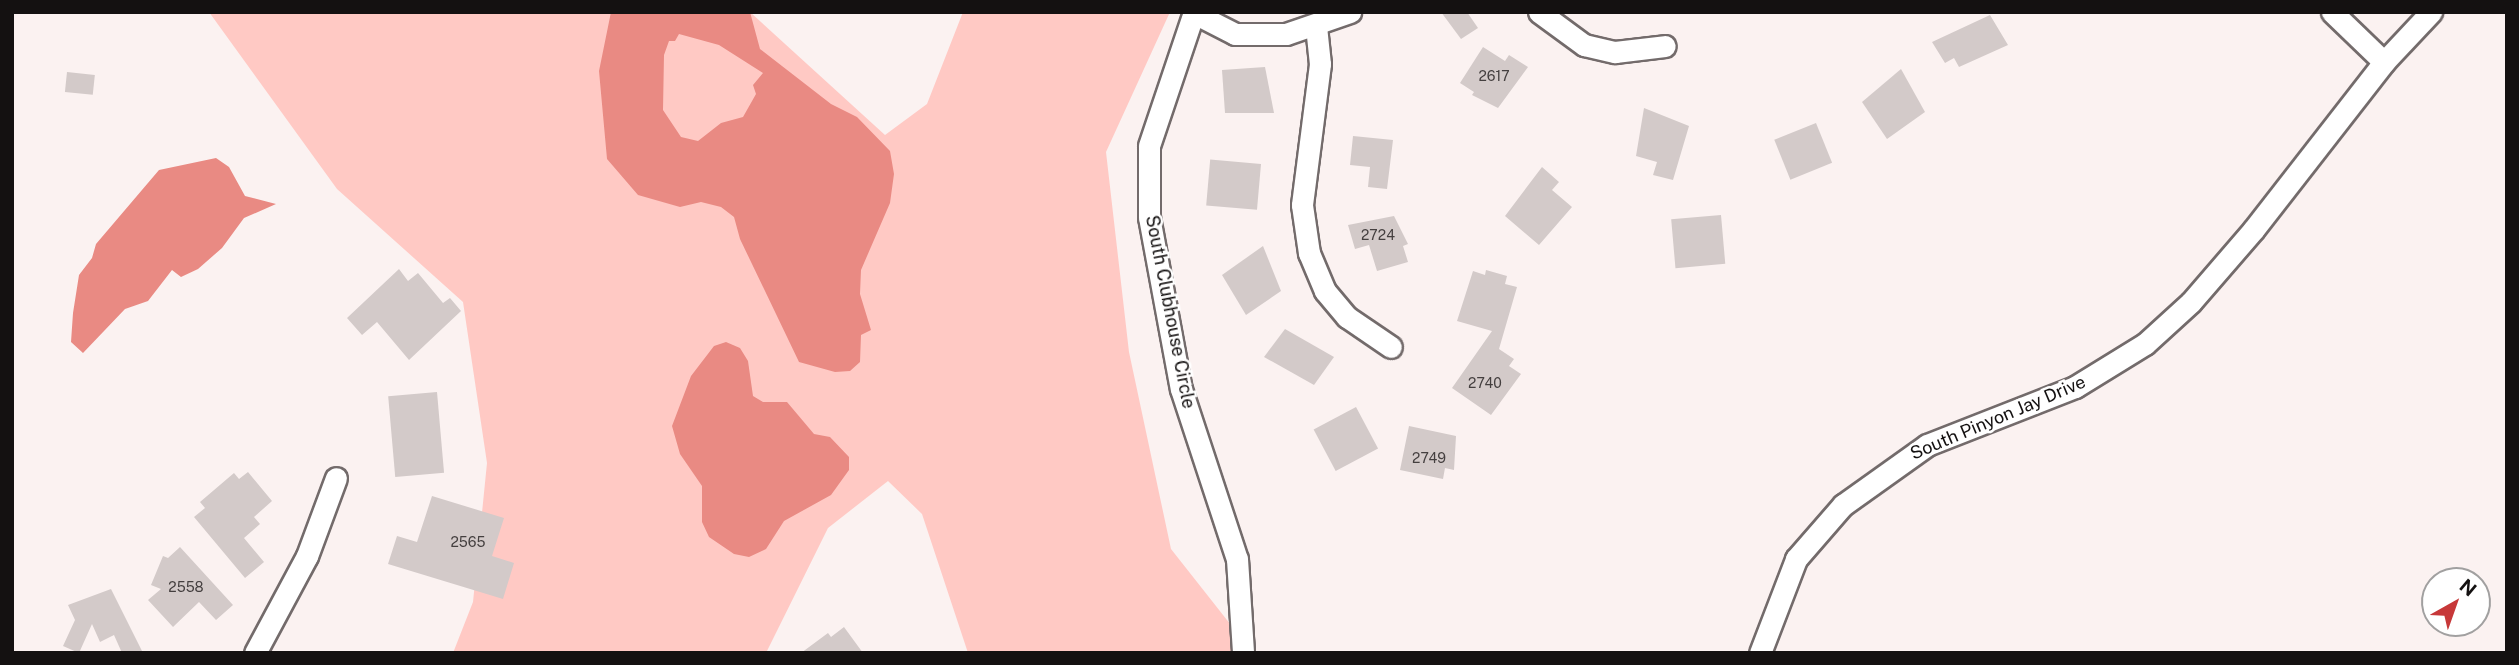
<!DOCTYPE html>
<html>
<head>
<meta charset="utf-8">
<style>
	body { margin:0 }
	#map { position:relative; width:2519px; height:665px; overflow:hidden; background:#fbf2f1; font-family:"Public Sans",sans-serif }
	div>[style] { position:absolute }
	.green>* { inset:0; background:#ffc9c4 }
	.water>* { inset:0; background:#e98a83 }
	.building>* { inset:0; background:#d3cac9; transform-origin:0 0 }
	.roads { filter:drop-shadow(2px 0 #736b6b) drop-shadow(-2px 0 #736b6b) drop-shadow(0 2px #736b6b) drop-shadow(0 -2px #736b6b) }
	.minor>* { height:21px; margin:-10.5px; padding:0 10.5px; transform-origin:10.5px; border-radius:10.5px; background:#fff }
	span { translate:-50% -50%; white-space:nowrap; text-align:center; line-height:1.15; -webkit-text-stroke:5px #fff; paint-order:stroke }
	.number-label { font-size:14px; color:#443f3f }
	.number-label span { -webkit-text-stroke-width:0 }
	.street-label { font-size:18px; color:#141111 }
	.frame { position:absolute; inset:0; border:14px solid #141111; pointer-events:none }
	.north { position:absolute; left:2421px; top:567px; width:70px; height:70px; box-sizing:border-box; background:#fff; border:2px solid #a1a0a0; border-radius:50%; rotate:40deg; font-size:19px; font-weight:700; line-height:28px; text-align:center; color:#141111 }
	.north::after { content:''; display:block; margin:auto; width:24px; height:32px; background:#c73839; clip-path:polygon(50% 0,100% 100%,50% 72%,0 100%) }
</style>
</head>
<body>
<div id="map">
	<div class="green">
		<div style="clip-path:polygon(209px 12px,750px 12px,885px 135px,927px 104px,963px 12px,1170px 12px,1106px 152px,1129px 352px,1171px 549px,1253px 653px,968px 653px,922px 514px,888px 481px,828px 528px,766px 653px,453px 653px,473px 602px,487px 463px,463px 302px,337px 189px)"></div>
	</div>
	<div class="water">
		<div style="clip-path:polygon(evenodd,611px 12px,750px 12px,760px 49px,831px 104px,857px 117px,890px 151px,894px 174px,890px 203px,861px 270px,860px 294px,871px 330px,861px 335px,860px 362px,850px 371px,835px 372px,799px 362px,740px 239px,734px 217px,721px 207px,701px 202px,680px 207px,638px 195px,607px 159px,599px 71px,611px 12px,679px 34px,719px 45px,763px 73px,753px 85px,756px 94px,743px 117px,721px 123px,698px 141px,681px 137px,663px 110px,664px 55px,669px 41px,675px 41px,679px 34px)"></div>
		<div style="clip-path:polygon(216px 158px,229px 167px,245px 196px,276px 204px,244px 218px,222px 248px,198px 269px,181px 277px,172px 270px,148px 301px,125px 309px,83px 353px,71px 342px,73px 313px,79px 275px,92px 258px,96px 244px,159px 170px)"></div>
		<div style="clip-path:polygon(726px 342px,740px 348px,748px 361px,753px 396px,763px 402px,787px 402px,814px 434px,830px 437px,849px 457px,849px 470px,831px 495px,784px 521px,766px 549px,749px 557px,734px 554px,709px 537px,702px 522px,702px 486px,680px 454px,672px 426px,691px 376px,714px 346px)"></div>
	</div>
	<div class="building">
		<div style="clip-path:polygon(1441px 12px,1467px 12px,1478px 28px,1461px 39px)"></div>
		<div style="clip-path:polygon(1990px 15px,2008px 45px,1959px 67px,1954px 58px,1945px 63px,1932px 42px)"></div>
		<div style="clip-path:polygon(1483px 47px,1505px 61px,1509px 55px,1528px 67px,1498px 108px,1472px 95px,1474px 92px,1460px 83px)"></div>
		<div style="clip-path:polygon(1265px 67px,1274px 113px,1225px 113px,1222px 70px)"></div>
		<div style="clip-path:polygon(1901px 69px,1925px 112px,1887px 139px,1862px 102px)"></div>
		<div style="left:67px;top:72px;width:28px;height:20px;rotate:6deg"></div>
		<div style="clip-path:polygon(1644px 108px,1689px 126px,1673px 180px,1653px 175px,1657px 162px,1636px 156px)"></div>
		<div style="left:1816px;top:123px;width:43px;height:45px;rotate:68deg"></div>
		<div style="clip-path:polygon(1353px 136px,1393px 140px,1387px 189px,1368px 187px,1370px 167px,1350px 165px)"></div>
		<div style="left:1261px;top:164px;width:46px;height:51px;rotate:95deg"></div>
		<div style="clip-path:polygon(1542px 167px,1559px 182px,1552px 190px,1572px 207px,1539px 245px,1505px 216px)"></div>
		<div style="left:1721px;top:215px;width:49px;height:50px;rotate:85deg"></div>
		<div style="clip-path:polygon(1394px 216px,1408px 244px,1403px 246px,1408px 262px,1377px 271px,1369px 245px,1355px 249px,1348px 225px)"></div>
		<div style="clip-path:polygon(1263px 246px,1281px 291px,1246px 315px,1222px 275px)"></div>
		<div style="clip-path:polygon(399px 269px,408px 281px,418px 273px,443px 303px,450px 298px,461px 311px,409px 360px,377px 322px,362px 335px,347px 318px)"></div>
		<div style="clip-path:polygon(1486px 270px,1507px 276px,1505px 284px,1517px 287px,1499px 349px,1514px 359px,1509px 366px,1521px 374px,1491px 415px,1452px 388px,1492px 331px,1457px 321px,1473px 271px,1485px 275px)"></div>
		<div style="clip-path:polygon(1285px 329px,1334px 357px,1314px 385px,1264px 357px)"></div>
		<div style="left:437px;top:392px;width:81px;height:49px;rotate:85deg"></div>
		<div style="left:1356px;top:407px;width:47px;height:48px;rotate:62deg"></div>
		<div style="clip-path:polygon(1409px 426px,1456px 436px,1454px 470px,1445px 468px,1443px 479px,1400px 470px)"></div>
		<div style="clip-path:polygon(248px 472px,272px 501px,254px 517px,260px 524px,244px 538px,264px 562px,245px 578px,194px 517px,205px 508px,200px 502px,234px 473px,239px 479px)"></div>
		<div style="clip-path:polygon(432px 496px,504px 518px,492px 556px,514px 563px,503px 599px,388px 564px,397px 536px,417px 542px)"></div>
		<div style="clip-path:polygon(180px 547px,233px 605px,216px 620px,199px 602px,173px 627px,148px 600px,161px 589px,151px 585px,163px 556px,168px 558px)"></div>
		<div style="clip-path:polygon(111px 589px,143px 653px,122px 653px,114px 635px,100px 642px,92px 624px,79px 653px,63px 646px,75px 620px,68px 605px)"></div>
		<div style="clip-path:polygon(844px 627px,863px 653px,801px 653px,828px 633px,831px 637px)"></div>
	</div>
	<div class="roads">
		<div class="minor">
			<div style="left:1194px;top:12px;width:141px;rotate:108.6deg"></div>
			<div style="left:1149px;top:146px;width:71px;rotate:90deg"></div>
			<div style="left:1149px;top:217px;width:175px;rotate:79.5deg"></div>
			<div style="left:1181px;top:389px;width:179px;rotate:71.8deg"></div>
			<div style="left:1237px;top:559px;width:94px;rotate:86.3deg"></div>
			<div style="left:1539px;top:12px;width:56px;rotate:36.3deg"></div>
			<div style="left:1584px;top:45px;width:32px;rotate:13deg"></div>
			<div style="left:1615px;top:52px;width:50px;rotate:-6.8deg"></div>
			<div style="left:2332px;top:12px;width:72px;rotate:43.9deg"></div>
			<div style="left:1194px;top:13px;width:46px;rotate:27.1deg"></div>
			<div style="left:1235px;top:34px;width:51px"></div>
			<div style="left:1286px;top:34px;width:68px;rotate:-19deg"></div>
			<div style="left:1316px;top:26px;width:38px;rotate:84deg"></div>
			<div style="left:1320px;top:64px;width:142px;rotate:97.3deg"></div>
			<div style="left:1302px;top:205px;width:49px;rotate:81.7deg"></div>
			<div style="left:1309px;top:253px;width:41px;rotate:67.2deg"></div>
			<div style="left:1325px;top:291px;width:34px;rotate:50deg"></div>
			<div style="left:1347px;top:317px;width:53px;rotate:34.3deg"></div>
			<div style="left:255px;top:653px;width:110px;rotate:-61.8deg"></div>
			<div style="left:307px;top:556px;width:83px;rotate:-69.6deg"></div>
			<div style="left:1760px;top:653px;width:101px;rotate:-69deg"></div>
			<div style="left:1796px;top:559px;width:72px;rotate:-49deg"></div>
			<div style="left:1843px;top:505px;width:103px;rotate:-35.5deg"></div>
			<div style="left:1927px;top:445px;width:159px;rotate:-21.4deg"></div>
			<div style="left:2075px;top:387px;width:82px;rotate:-31.6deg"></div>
			<div style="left:2145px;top:344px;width:62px;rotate:-42.4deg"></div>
			<div style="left:2191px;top:302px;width:96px;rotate:-49.2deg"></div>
			<div style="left:2254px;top:229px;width:212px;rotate:-52.1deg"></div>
			<div style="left:2384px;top:62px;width:69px;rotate:-46.8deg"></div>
		</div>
	</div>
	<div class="number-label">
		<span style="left:1494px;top:76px">2617</span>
		<span style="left:1378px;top:235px">2724</span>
		<span style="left:1485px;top:383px">2740</span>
		<span style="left:1429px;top:458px">2749</span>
		<span style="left:468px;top:542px">2565</span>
		<span style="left:186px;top:587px">2558</span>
	</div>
	<div class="street-label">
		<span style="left:1170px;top:312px;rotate:79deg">South Clubhouse Circle</span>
		<span style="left:1998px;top:418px;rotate:-23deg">South Pinyon Jay Drive</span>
	</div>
	<div class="frame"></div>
	<div class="north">N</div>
</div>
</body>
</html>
